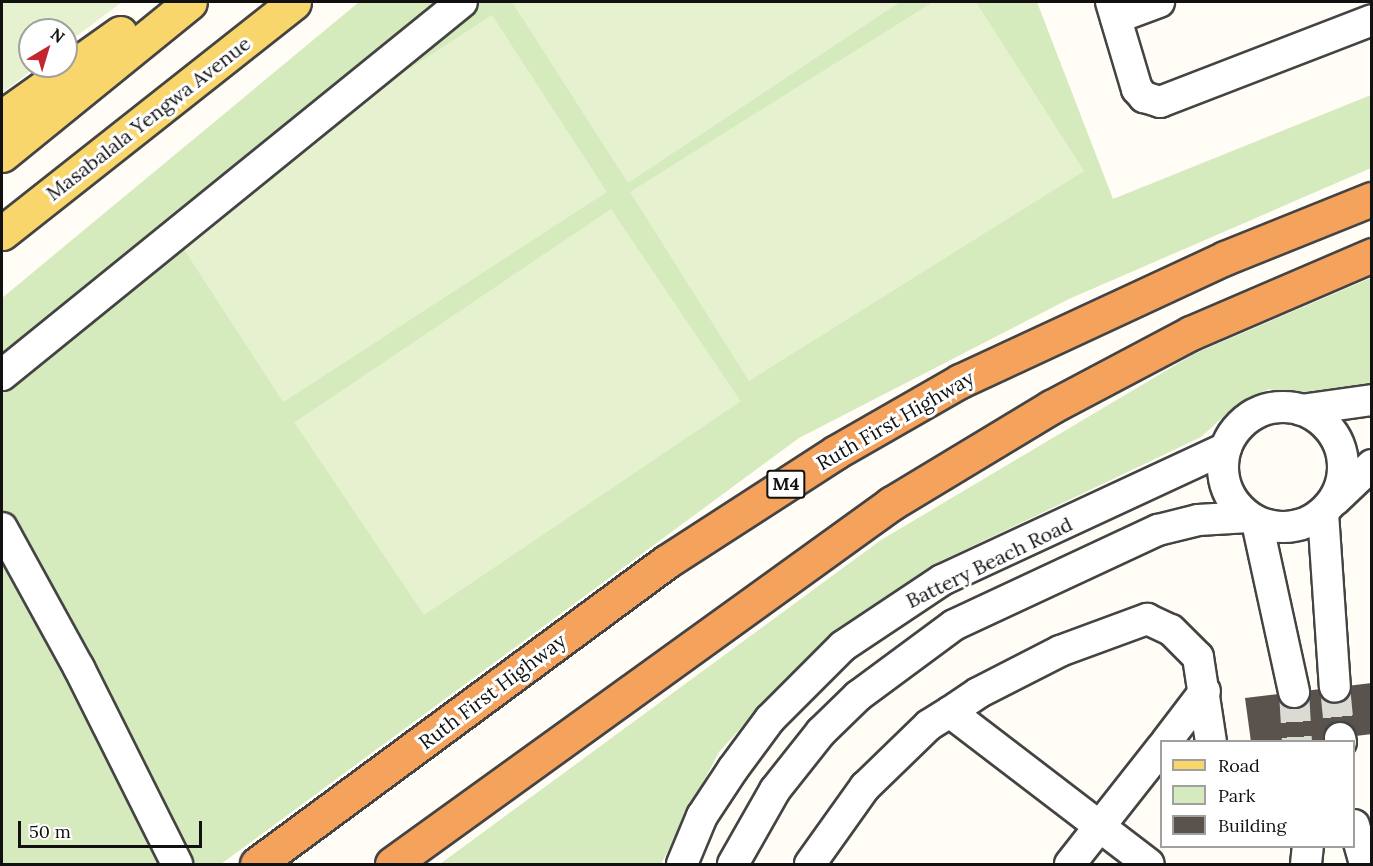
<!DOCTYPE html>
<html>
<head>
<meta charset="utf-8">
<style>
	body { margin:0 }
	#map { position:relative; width:1373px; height:866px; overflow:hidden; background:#fffdf5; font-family:Lora,serif }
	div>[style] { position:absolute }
	.green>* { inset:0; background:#d5ebbd }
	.pitch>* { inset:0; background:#e6f2cf; transform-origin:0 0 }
	.building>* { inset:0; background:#5a524d }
	.minor-tunnel>* { height:30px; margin-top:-15px; transform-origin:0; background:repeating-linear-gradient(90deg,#dbdad3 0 30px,transparent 0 45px) }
	.roads { filter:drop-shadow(2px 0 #444) drop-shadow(-2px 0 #444) drop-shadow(0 2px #444) drop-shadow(0 -2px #444) }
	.minor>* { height:30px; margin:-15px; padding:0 15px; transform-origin:15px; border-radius:15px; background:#fff }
	.minor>.ring { margin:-15px; padding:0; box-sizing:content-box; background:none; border:30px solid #fff; border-radius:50% }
	.major>* { height:33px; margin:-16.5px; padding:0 16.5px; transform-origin:16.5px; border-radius:16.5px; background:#f9d66b }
	.highway>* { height:33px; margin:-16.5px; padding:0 16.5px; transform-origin:16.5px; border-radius:16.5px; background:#f5a25d }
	span { translate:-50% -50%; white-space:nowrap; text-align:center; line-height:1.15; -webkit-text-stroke:6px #fff; paint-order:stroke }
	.shield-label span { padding:2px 4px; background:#fff; border:2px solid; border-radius:4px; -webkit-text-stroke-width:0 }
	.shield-label { font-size:18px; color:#111; font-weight:700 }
	.street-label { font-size:20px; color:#111 }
	.frame { position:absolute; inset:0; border:3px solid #111; pointer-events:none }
	.legend { position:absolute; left:1160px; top:740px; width:195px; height:108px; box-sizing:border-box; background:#fff; border:2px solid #a0a0a0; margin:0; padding:8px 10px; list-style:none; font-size:18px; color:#111 }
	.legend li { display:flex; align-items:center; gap:12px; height:30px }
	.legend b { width:30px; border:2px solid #a0a0a0 }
	.north { position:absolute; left:18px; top:18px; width:60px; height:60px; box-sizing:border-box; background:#fff; border:2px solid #a0a0a0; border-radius:50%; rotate:38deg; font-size:16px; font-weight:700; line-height:24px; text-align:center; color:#111 }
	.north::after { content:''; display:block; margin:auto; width:21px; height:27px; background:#c4262e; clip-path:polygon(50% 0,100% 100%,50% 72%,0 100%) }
	.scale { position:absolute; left:18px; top:821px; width:184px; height:27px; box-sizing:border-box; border:3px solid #111; border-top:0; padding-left:8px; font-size:18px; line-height:21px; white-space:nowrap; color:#111; -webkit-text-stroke:4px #fff; paint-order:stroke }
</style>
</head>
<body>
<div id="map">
	<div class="green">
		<div style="clip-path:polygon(359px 2px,1037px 2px,1113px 199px,1371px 95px,1371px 168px,1069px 299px,799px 438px,221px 864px,2px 864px,2px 298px)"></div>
		<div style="clip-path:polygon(1371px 278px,1371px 383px,1314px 397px,1269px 389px,1236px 405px,1201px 437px,943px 560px,820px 647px,778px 687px,719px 752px,661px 864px,440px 864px,881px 540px,1194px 354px)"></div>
	</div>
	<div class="pitch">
		<div style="clip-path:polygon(2px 2px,122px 2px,66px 44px,66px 30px,30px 30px,30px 66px,37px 66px,2px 93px)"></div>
		<div style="clip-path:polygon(512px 2px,900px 2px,628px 183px)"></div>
		<div style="clip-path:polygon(933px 2px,976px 2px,1084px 171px,749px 381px,630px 192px)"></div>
		<div style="left:492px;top:15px;width:211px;height:386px;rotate:57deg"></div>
		<div style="left:611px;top:209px;width:232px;height:382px;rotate:56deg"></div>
	</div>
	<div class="building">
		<div style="clip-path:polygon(1372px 683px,1372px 734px,1307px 742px,1251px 742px,1245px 698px)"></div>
	</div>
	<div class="minor-tunnel">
		<div style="left:1335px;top:687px;width:51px;rotate:84.4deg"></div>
		<div style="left:1294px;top:692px;width:50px;rotate:86.6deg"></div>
	</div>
	<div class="roads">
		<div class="minor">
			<div style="left:1111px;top:2px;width:91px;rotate:73.4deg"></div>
			<div style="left:1137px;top:89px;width:11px;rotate:49deg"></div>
			<div style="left:1144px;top:97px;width:17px;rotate:17deg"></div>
			<div style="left:1160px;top:102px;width:227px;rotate:-21.1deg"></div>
			<div style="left:1116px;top:18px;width:46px;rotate:-20.4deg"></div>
			<div style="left:2px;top:375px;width:592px;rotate:-39.04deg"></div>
			<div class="ring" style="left:1223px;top:407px;width:90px;height:90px"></div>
			<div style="left:1301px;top:410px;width:72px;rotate:-8deg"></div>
			<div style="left:1335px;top:500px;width:51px;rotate:-43.4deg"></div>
			<div style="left:1323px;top:513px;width:174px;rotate:86.1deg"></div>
			<div style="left:1257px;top:522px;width:174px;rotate:77.7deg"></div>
			<div style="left:2px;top:528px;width:160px;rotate:61.2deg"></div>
			<div style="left:79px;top:668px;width:219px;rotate:63.4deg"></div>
			<div style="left:950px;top:712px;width:34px;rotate:-34deg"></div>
			<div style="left:978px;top:693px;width:92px;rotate:-27.1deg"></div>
			<div style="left:1060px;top:651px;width:93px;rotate:-20.2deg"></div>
			<div style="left:1147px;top:619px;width:26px;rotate:25deg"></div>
			<div style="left:1171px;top:630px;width:38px;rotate:45deg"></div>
			<div style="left:1198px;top:657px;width:86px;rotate:81.3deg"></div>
			<div style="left:1340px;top:738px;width:4px;rotate:76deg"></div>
			<div style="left:1166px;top:742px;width:64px;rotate:-52.6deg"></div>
			<div style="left:1354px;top:825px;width:41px;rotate:74.2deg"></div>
			<div style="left:682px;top:864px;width:52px;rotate:-67.4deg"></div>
			<div style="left:702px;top:816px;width:56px;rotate:-56.6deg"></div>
			<div style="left:733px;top:769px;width:62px;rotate:-53.5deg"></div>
			<div style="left:770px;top:719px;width:103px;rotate:-45deg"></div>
			<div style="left:843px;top:646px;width:119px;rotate:-33.7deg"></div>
			<div style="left:942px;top:580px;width:313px;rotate:-24.9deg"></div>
			<div style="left:733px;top:864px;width:85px;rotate:-60.4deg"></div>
			<div style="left:775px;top:790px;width:74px;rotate:-51.6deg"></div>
			<div style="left:821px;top:732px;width:52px;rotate:-44.2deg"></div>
			<div style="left:858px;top:696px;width:119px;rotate:-36.5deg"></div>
			<div style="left:954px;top:625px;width:225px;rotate:-25deg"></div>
			<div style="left:1158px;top:530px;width:41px;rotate:-14deg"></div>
			<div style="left:1198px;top:520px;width:51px;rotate:-3.4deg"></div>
			<div style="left:810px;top:864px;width:95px;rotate:-54.5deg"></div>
			<div style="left:865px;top:787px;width:89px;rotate:-44.1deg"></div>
			<div style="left:929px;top:725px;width:25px;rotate:-32deg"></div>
			<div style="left:950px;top:712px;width:250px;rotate:37.4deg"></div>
			<div style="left:1070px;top:864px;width:149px;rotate:-51.8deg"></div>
			<div style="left:1306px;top:864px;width:18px;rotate:-84deg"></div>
		</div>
		<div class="major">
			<div style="left:2px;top:117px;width:145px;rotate:-35.4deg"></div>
			<div style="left:2px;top:155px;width:242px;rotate:-39.1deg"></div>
			<div style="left:2px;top:233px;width:372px;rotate:-38.3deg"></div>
		</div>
		<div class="highway">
			<div style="left:257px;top:864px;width:508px;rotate:-36.44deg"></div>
			<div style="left:666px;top:562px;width:202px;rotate:-32.9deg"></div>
			<div style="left:836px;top:452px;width:143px;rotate:-29.8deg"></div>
			<div style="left:960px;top:381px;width:292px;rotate:-24.9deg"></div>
			<div style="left:1225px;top:258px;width:158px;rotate:-21.9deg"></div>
			<div style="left:392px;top:864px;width:617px;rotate:-35.83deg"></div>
			<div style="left:892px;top:503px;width:186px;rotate:-31.1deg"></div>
			<div style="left:1051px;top:407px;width:158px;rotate:-27.9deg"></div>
			<div style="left:1191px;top:333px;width:197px;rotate:-23.3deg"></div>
		</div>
	</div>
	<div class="shield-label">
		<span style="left:786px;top:484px">M4</span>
	</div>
	<div class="street-label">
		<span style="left:148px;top:118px;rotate:-38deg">Masabalala Yengwa Avenue</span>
		<span style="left:895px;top:420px;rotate:-30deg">Ruth First Highway</span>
		<span style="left:989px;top:562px;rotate:-26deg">Battery Beach Road</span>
		<span style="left:492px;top:691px;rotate:-37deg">Ruth First Highway</span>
	</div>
	<div class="frame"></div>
	<ul class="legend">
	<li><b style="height:8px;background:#f9d66b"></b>Road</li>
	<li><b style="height:16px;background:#d5ebbd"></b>Park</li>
	<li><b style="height:16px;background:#5a524d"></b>Building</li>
	</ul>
	<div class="north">N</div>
	<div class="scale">50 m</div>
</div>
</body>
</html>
